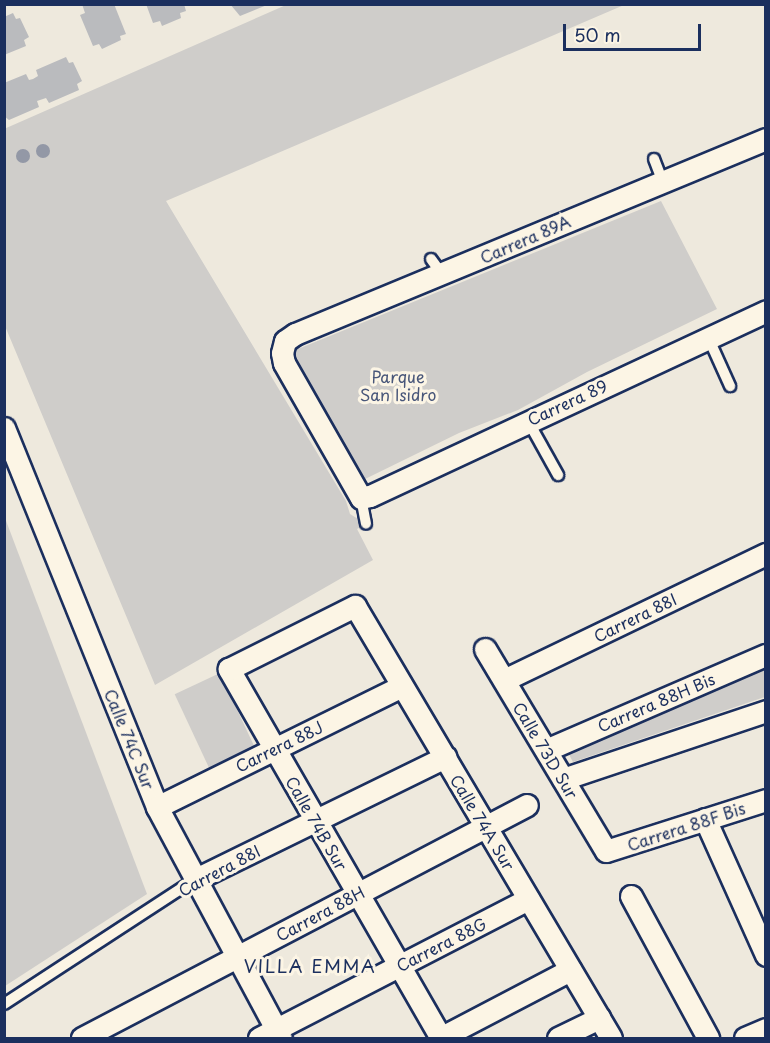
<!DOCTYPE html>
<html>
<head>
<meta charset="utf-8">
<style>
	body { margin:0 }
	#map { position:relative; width:770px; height:1043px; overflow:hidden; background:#eee9dd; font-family:"Playpen Sans",sans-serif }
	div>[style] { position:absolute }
	.green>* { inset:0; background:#cfcdca; transform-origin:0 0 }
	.building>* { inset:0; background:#babbbe }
	.roads { filter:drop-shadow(2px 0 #1b2f5e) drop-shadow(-2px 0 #1b2f5e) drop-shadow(0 2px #1b2f5e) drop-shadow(0 -2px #1b2f5e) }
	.service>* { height:10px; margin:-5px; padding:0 5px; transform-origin:5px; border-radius:5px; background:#fcf5e5 }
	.minor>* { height:21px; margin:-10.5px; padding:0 10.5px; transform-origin:10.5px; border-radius:10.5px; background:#fcf5e5 }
	.trees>* { width:14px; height:14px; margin:-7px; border-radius:50%; background:#9398a6 }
	span { translate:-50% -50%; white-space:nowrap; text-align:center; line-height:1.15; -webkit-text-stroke:6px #fcf5e5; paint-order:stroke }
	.street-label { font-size:16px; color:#1b2f5e }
	.park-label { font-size:16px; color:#485679 }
	.neighbourhood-label { font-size:18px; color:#1b2f5e; letter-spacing:1.5px }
	.frame { position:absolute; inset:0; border:6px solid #1b2f5e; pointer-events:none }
	.scale { position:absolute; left:563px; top:24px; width:138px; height:27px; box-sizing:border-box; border:3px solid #1b2f5e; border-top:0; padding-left:8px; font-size:18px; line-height:21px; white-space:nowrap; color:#1b2f5e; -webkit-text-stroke:4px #fcf5e5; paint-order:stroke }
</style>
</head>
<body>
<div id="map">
	<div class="green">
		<div style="clip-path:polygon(286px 5px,624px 5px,166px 201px,346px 501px,350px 514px,366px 524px,357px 529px,373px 560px,155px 685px,5px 326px,4px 129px)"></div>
		<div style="clip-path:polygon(661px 201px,717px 309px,587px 372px,518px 410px,459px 433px,363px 480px,293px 351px)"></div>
		<div style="clip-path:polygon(5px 518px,147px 894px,5px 986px,4px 986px)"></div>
		<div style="clip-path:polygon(765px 662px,765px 697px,573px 762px,565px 747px)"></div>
		<div style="left:220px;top:673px;width:82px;height:50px;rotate:65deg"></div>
	</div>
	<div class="building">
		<div style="clip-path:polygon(82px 4px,114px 4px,126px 34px,120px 36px,121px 40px,102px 49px,99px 44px,93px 46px,80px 15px,85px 13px)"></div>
		<div style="clip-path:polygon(146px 4px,184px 4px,186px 11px,180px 13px,181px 18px,162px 26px,160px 21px,153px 23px)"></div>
		<div style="clip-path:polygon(230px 4px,267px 4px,267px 5px,240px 16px)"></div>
		<div style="clip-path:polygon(13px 13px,16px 19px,20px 18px,29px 37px,24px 40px,26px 46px,4px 55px,4px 17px)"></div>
		<div style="clip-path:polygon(66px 57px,69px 63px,73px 62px,82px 81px,77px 84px,79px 90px,49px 103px,46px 98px,37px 101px,39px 107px,9px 120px,4px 116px,4px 83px,26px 74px,29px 80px,33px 79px,38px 76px,36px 70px)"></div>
	</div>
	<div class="roads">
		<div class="service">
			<div style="left:654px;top:159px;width:25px;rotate:69deg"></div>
			<div style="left:431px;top:259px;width:17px;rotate:54deg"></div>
			<div style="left:708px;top:337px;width:54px;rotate:65.8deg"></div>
			<div style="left:528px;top:421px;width:62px;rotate:60.9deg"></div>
			<div style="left:361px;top:498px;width:26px;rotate:79deg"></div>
			<div style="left:4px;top:1004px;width:227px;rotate:-33.1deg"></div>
		</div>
		<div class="minor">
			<div style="left:766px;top:139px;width:510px;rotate:157.51deg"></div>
			<div style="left:295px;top:334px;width:12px;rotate:145deg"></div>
			<div style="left:285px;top:341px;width:12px;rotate:104deg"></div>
			<div style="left:282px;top:353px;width:10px;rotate:79deg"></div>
			<div style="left:284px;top:363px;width:155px;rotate:60.3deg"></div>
			<div style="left:361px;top:498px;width:9px;rotate:-13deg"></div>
			<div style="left:370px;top:496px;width:437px;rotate:-25deg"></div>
			<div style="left:4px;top:428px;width:409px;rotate:68deg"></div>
			<div style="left:157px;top:807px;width:262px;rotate:61.8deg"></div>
			<div style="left:485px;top:649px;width:235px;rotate:59.1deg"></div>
			<div style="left:606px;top:851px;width:168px;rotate:-17.7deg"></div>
			<div style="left:504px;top:680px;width:291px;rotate:-25.7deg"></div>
			<div style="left:546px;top:750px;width:240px;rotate:-23.4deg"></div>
			<div style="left:563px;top:779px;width:214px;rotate:-18.5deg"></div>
			<div style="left:157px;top:807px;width:273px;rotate:-26.3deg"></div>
			<div style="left:705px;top:819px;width:149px;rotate:65.8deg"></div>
			<div style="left:194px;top:880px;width:280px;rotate:-26.1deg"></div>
			<div style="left:631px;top:896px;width:162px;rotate:61.5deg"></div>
			<div style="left:82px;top:1038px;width:502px;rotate:-27.64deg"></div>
			<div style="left:259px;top:1038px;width:303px;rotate:-27.3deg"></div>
			<div style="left:440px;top:1038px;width:147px;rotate:-27.6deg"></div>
			<div style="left:441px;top:1038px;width:426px;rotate:-119.9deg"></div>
			<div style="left:229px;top:669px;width:141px;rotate:-26.6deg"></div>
			<div style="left:355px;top:606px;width:502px;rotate:59.35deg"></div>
			<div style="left:558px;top:1038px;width:46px;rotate:-26deg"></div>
			<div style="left:745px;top:1038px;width:23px;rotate:-23deg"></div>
		</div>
	</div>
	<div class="trees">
		<div style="left:43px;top:151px"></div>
		<div style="left:23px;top:156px"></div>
	</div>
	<div class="street-label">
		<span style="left:525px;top:239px;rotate:-23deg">Carrera 89A</span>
		<span style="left:567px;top:402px;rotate:-25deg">Carrera 89</span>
		<span style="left:635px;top:617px;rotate:-26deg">Carrera 88I</span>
		<span style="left:656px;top:702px;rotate:-23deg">Carrera 88H Bis</span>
		<span style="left:130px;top:739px;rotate:68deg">Calle 74C Sur</span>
		<span style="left:279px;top:746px;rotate:-26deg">Carrera 88J</span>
		<span style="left:546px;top:750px;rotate:59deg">Calle 73D Sur</span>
		<span style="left:483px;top:822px;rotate:59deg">Calle 74A Sur</span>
		<span style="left:317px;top:823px;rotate:60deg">Calle 74B Sur</span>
		<span style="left:686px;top:826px;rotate:-18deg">Carrera 88F Bis</span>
		<span style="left:219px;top:870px;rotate:-28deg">Carrera 88I</span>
		<span style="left:320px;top:913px;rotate:-28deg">Carrera 88H</span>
		<span style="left:441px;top:944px;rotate:-27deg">Carrera 88G</span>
	</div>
	<div class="park-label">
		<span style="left:398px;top:385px">Parque<br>San Isidro</span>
	</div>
	<div class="neighbourhood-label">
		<span style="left:310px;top:966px">VILLA EMMA</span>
	</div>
	<div class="frame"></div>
	<div class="scale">50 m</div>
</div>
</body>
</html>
